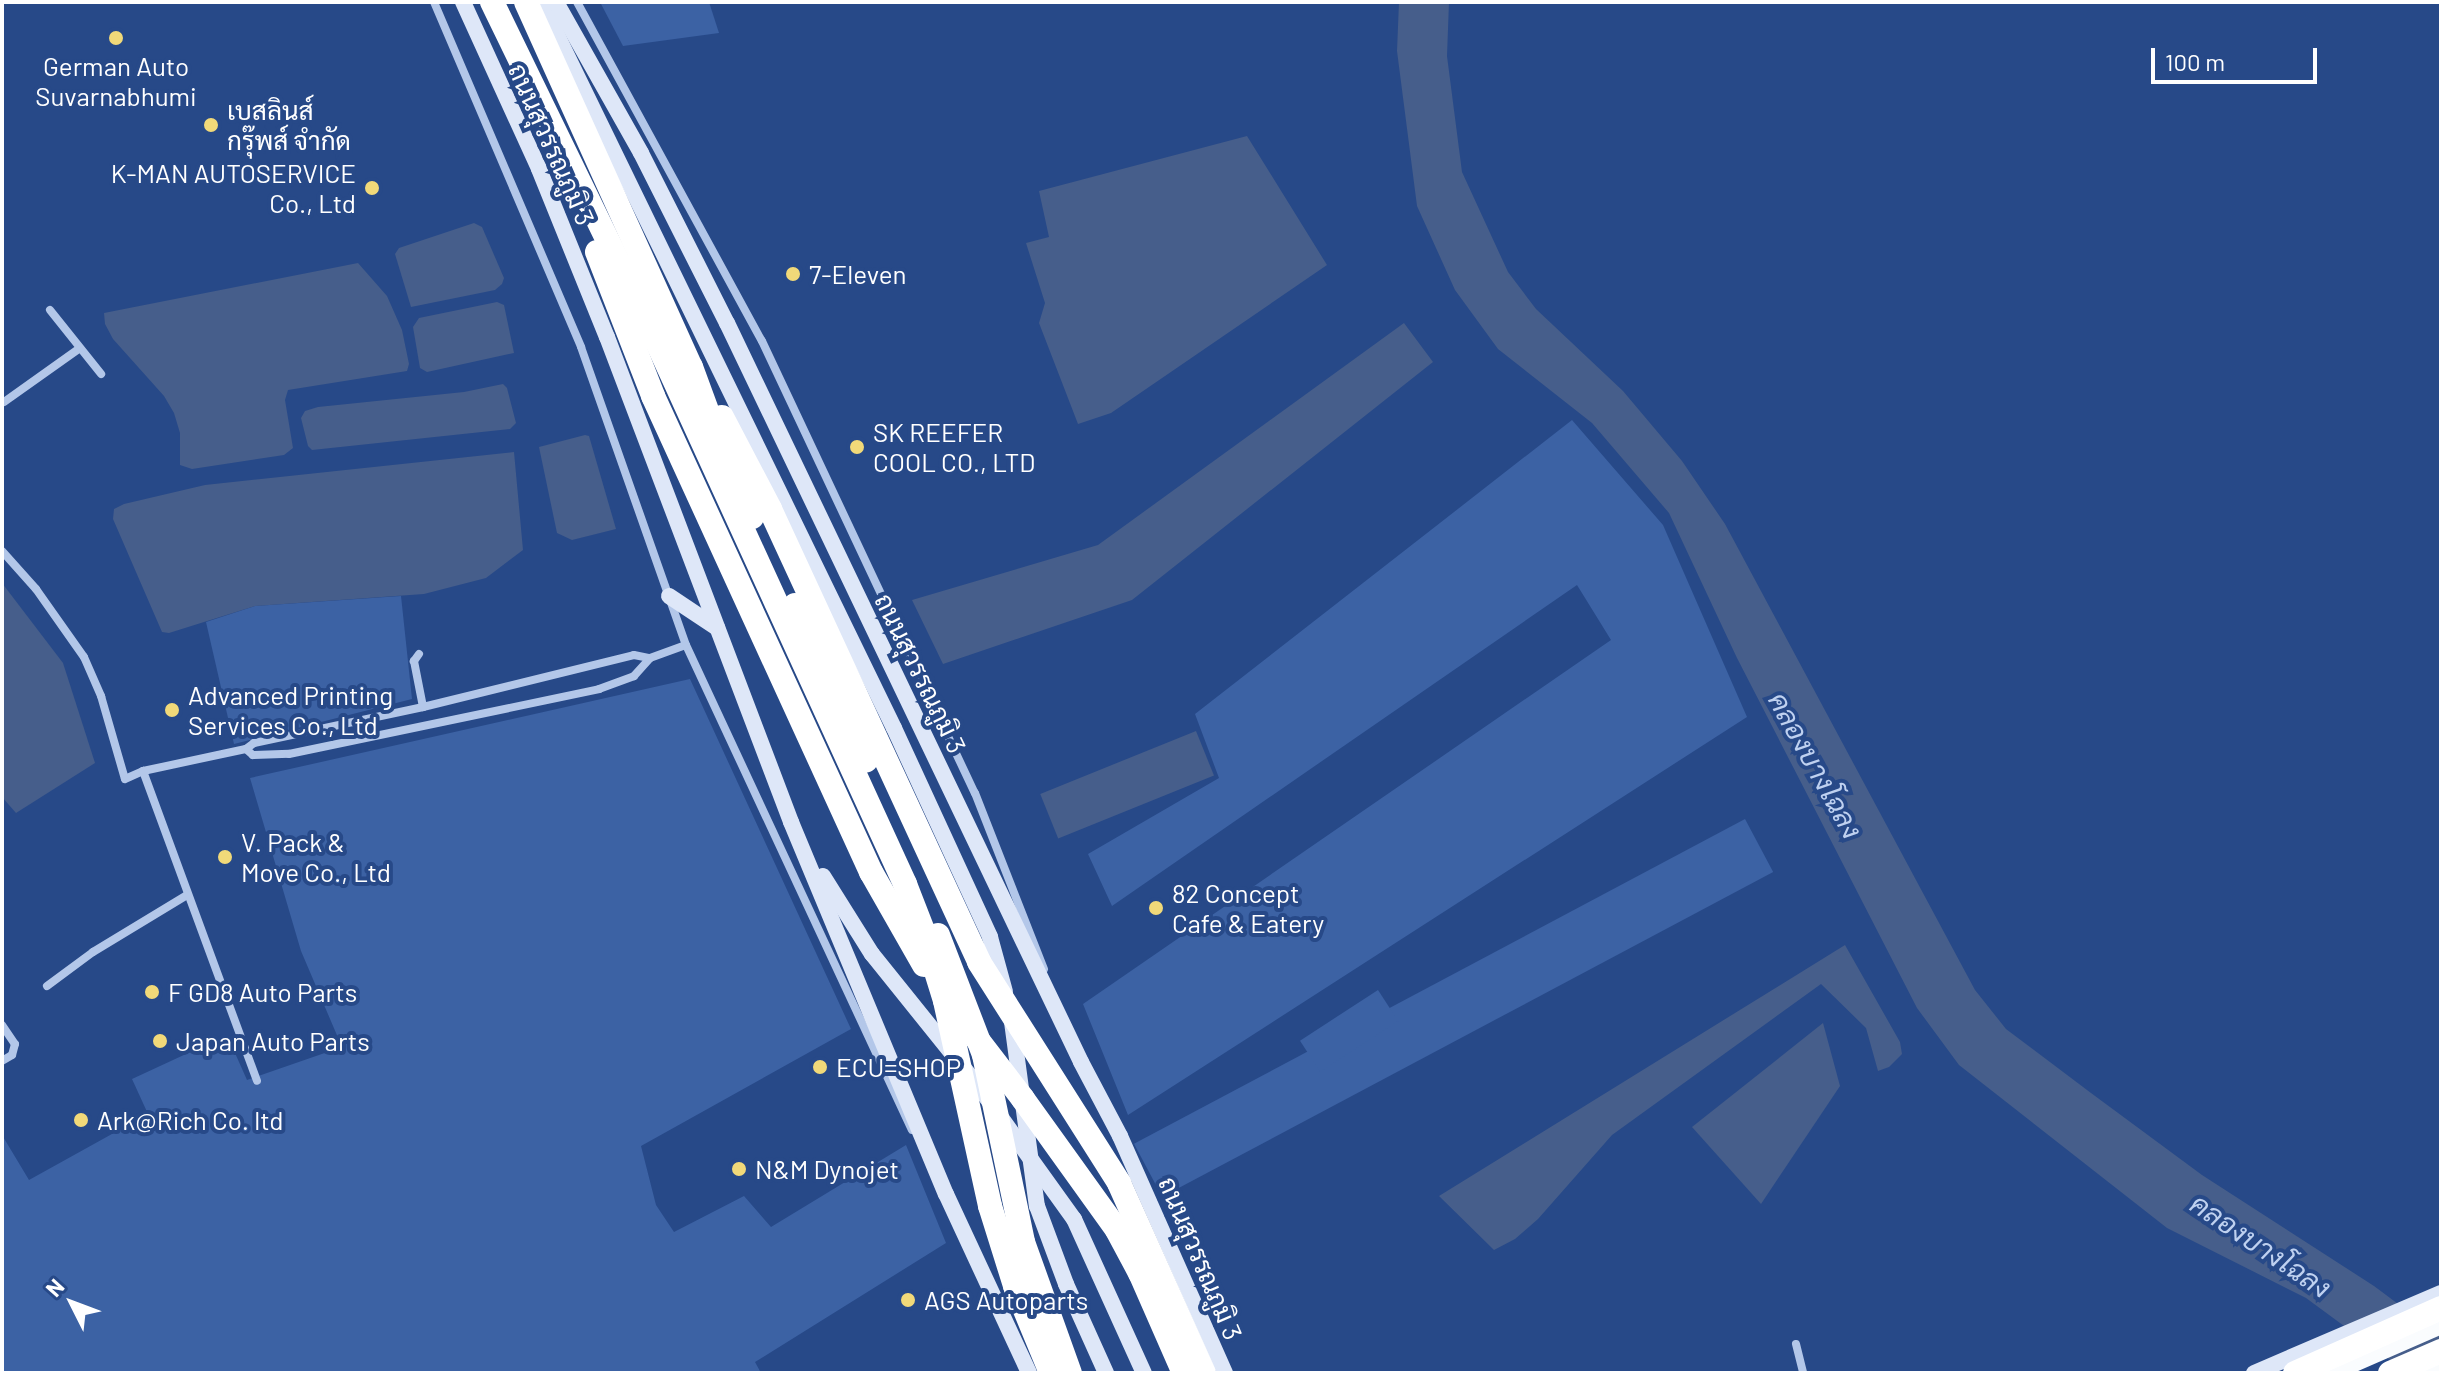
<!DOCTYPE html>
<html>
<head>
<meta charset="utf-8">
<style>
	body { margin:0 }
	#map { position:relative; width:2443px; height:1375px; overflow:hidden; background:#274988; font-family:Barlow,Sarabun,sans-serif }
	div>[style] { position:absolute }
	.green>* { inset:0; background:#3c62a4; transform-origin:0 0 }
	.water>* { inset:0; background:#465e8b; transform-origin:0 0 }
	.minor>* { height:8px; margin:-4px; padding:0 4px; transform-origin:4px; border-radius:4px; background:#b3c7e9 }
	.secondary>* { height:16px; margin:-8px; padding:0 8px; transform-origin:8px; border-radius:8px; background:#dee7f8 }
	.trunk>* { height:22px; margin:-11px; padding:0 11px; transform-origin:11px; border-radius:11px; background:#fafcfe }
	.motorway>* { height:24px; margin:-12px; padding:0 12px; transform-origin:12px; border-radius:12px; background:#fff }
	.secondary-bridge>* { height:16px; margin:-8px; padding:0 8px; transform-origin:8px; border-radius:8px; background:#dee7f8 }
	.motorway-bridge>* { height:24px; margin:-12px; padding:0 12px; transform-origin:12px; border-radius:12px; background:#fff }
	.dots>* { width:22px; height:22px; translate:-50% -50%; box-sizing:border-box; border:4px solid #274988; border-radius:50% }
	span { translate:-50% -50%; white-space:nowrap; text-align:center; line-height:1.15; -webkit-text-stroke:8px #274988; paint-order:stroke }
	.poi-label { font-size:26px; color:#fff }
	.left { translate:0 -50%; text-align:left }
	.right { translate:-100% -50%; text-align:right }
	.street-label { font-size:26px; color:#fff }
	.water-label { font-size:28px; color:#bfd1f0; font-style:italic }
	.frame { position:absolute; inset:0; border:4px solid #fff; pointer-events:none }
	.north { position:absolute; left:32px; top:1263px; width:80px; height:80px; -webkit-text-stroke:6px #274988; paint-order:stroke; rotate:312deg; font-size:22px; font-weight:700; line-height:32px; text-align:center; color:#fff }
	.north::after { content:''; display:block; margin:auto; width:28px; height:36px; background:#fff; clip-path:polygon(50% 0,100% 100%,50% 72%,0 100%) }
	.scale { position:absolute; left:2151px; top:48px; width:166px; height:36px; box-sizing:border-box; border:4px solid #fff; border-top:0; padding-left:10px; font-size:24px; line-height:28px; white-space:nowrap; color:#fff; -webkit-text-stroke:6px #274988; paint-order:stroke }
</style>
</head>
<body>
<div id="map">
	<div class="green">
		<div style="clip-path:polygon(600px 2px,709px 2px,719px 33px,623px 46px)"></div>
		<div style="clip-path:polygon(1572px 420px,1663px 525px,1747px 717px,1128px 1115px,1083px 1004px,1611px 640px,1577px 585px,1112px 906px,1088px 854px,1219px 778px,1195px 714px)"></div>
		<div style="clip-path:polygon(401px 596px,412px 699px,234px 744px,206px 622px,255px 606px)"></div>
		<div style="clip-path:polygon(690px 679px,851px 1029px,641px 1146px,656px 1205px,674px 1232px,744px 1196px,771px 1227px,906px 1145px,946px 1243px,755px 1362px,761px 1373px,2px 1373px,2px 1135px,29px 1180px,148px 1114px,132px 1079px,227px 1035px,247px 1080px,342px 1047px,301px 951px,250px 778px)"></div>
		<div style="left:1745px;top:819px;width:60px;height:692px;rotate:62deg"></div>
		<div style="left:1378px;top:990px;width:37px;height:93px;rotate:57deg"></div>
	</div>
	<div class="water">
		<div style="clip-path:polygon(1399px 2px,1449px 2px,1447px 56px,1462px 172px,1508px 272px,1536px 309px,1623px 391px,1682px 461px,1725px 524px,1975px 990px,2006px 1029px,2091px 1093px,2202px 1175px,2374px 1286px,2441px 1336px,2441px 1373px,2408px 1373px,2306px 1298px,2167px 1228px,1959px 1065px,1917px 1008px,1737px 658px,1669px 513px,1592px 423px,1498px 349px,1455px 290px,1417px 206px,1397px 51px)"></div>
		<div style="clip-path:polygon(1247px 136px,1327px 265px,1111px 413px,1078px 424px,1039px 323px,1045px 303px,1026px 243px,1049px 237px,1039px 191px)"></div>
		<div style="clip-path:polygon(474px 223px,482px 227px,504px 278px,502px 284px,495px 290px,411px 307px,395px 254px,399px 248px)"></div>
		<div style="clip-path:polygon(358px 263px,387px 296px,402px 330px,409px 364px,407px 371px,288px 390px,285px 400px,293px 448px,284px 455px,192px 469px,180px 465px,180px 433px,174px 413px,164px 396px,113px 339px,105px 324px,104px 313px)"></div>
		<div style="clip-path:polygon(497px 302px,504px 305px,514px 353px,427px 372px,420px 368px,413px 327px,419px 318px)"></div>
		<div style="clip-path:polygon(1404px 323px,1433px 362px,1132px 600px,943px 664px,912px 600px,1098px 545px)"></div>
		<div style="clip-path:polygon(503px 384px,507px 388px,516px 423px,510px 429px,312px 450px,308px 446px,301px 418px,305px 411px,318px 407px,464px 392px)"></div>
		<div style="clip-path:polygon(585px 435px,589px 436px,616px 529px,572px 540px,557px 533px,539px 447px)"></div>
		<div style="clip-path:polygon(514px 452px,523px 550px,486px 578px,424px 594px,255px 606px,169px 633px,162px 632px,113px 519px,114px 509px,124px 504px,205px 485px)"></div>
		<div style="clip-path:polygon(2px 583px,63px 663px,95px 763px,16px 813px,2px 797px)"></div>
		<div style="left:1196px;top:731px;width:48px;height:168px;rotate:68deg"></div>
		<div style="clip-path:polygon(1845px 945px,1900px 1042px,1902px 1054px,1889px 1067px,1878px 1071px,1866px 1028px,1821px 984px,1612px 1135px,1538px 1219px,1515px 1239px,1494px 1250px,1439px 1196px)"></div>
		<div style="clip-path:polygon(1823px 1023px,1840px 1086px,1761px 1204px,1692px 1127px)"></div>
	</div>
	<div class="minor">
		<div style="left:434px;top:2px;width:375px;rotate:66.9deg"></div>
		<div style="left:581px;top:347px;width:316px;rotate:70.6deg"></div>
		<div style="left:686px;top:645px;width:535px;rotate:65.02deg"></div>
		<div style="left:577px;top:2px;width:386px;rotate:61.4deg"></div>
		<div style="left:762px;top:341px;width:500px;rotate:64.8deg"></div>
		<div style="left:975px;top:793px;width:189px;rotate:68.6deg"></div>
		<div style="left:50px;top:310px;width:82px;rotate:51.4deg"></div>
		<div style="left:4px;top:402px;width:93px;rotate:-35.4deg"></div>
		<div style="left:2px;top:551px;width:51px;rotate:48.2deg"></div>
		<div style="left:36px;top:589px;width:83px;rotate:54.8deg"></div>
		<div style="left:84px;top:657px;width:43px;rotate:66.4deg"></div>
		<div style="left:101px;top:696px;width:86px;rotate:73.9deg"></div>
		<div style="left:125px;top:779px;width:20px;rotate:-24deg"></div>
		<div style="left:143px;top:771px;width:105px;rotate:-12.1deg"></div>
		<div style="left:246px;top:749px;width:10px;rotate:-37deg"></div>
		<div style="left:254px;top:743px;width:173px;rotate:-12deg"></div>
		<div style="left:423px;top:707px;width:217px;rotate:-13.8deg"></div>
		<div style="left:634px;top:655px;width:16px;rotate:11deg"></div>
		<div style="left:650px;top:658px;width:38px;rotate:-20deg"></div>
		<div style="left:419px;top:654px;width:9px;rotate:126deg"></div>
		<div style="left:414px;top:661px;width:47px;rotate:78.9deg"></div>
		<div style="left:246px;top:749px;width:9px;rotate:41deg"></div>
		<div style="left:253px;top:755px;width:36px;rotate:-2deg"></div>
		<div style="left:289px;top:754px;width:317px;rotate:-11.8deg"></div>
		<div style="left:599px;top:689px;width:37px;rotate:-20deg"></div>
		<div style="left:634px;top:676px;width:24px;rotate:-48deg"></div>
		<div style="left:143px;top:771px;width:330px;rotate:69.8deg"></div>
		<div style="left:47px;top:986px;width:57px;rotate:-36.5deg"></div>
		<div style="left:93px;top:952px;width:110px;rotate:-31.2deg"></div>
		<div style="left:2px;top:1025px;width:23px;rotate:56deg"></div>
		<div style="left:15px;top:1044px;width:11px;rotate:105deg"></div>
		<div style="left:12px;top:1055px;width:12px;rotate:149deg"></div>
		<div style="left:1796px;top:1344px;width:30px;rotate:76deg"></div>
	</div>
	<div class="secondary">
		<div style="left:463px;top:2px;width:183px;rotate:65.5deg"></div>
		<div style="left:539px;top:169px;width:181px;rotate:68deg"></div>
		<div style="left:607px;top:337px;width:519px;rotate:69.22deg"></div>
		<div style="left:791px;top:822px;width:403px;rotate:67.4deg"></div>
		<div style="left:946px;top:1194px;width:197px;rotate:65.1deg"></div>
		<div style="left:541px;top:2px;width:807px;rotate:64.07deg"></div>
		<div style="left:556px;top:2px;width:173px;rotate:60.6deg"></div>
		<div style="left:641px;top:153px;width:191px;rotate:63.2deg"></div>
		<div style="left:727px;top:323px;width:819px;rotate:64.4deg"></div>
		<div style="left:1081px;top:1062px;width:84px;rotate:62.2deg"></div>
		<div style="left:1120px;top:1136px;width:259px;rotate:66.1deg"></div>
		<div style="left:669px;top:596px;width:58px;rotate:33.7deg"></div>
		<div style="left:823px;top:876px;width:92px;rotate:57.9deg"></div>
		<div style="left:872px;top:954px;width:171px;rotate:51.2deg"></div>
		<div style="left:979px;top:1087px;width:163px;rotate:54.3deg"></div>
		<div style="left:1074px;top:1219px;width:169px;rotate:65.6deg"></div>
		<div style="left:2254px;top:1373px;width:203px;rotate:-23.2deg"></div>
	</div>
	<div class="trunk">
		<div style="left:2326px;top:1373px;width:125px;rotate:-23.5deg"></div>
		<div style="left:2421px;top:1373px;width:22px;rotate:-24deg"></div>
	</div>
	<div class="motorway">
		<div style="left:492px;top:2px;width:361px;rotate:64.1deg"></div>
		<div style="left:526px;top:2px;width:401px;rotate:65.7deg"></div>
		<div style="left:691px;top:367px;width:101px;rotate:69.8deg"></div>
		<div style="left:726px;top:462px;width:61px;rotate:64.7deg"></div>
		<div style="left:597px;top:252px;width:155px;rotate:68.7deg"></div>
		<div style="left:722px;top:417px;width:104px;rotate:62.4deg"></div>
		<div style="left:2295px;top:1373px;width:160px;rotate:-24deg"></div>
		<div style="left:2390px;top:1373px;width:56px;rotate:-23.3deg"></div>
	</div>
	<div class="secondary-bridge">
		<div style="left:894px;top:728px;width:230px;rotate:65.3deg"></div>
		<div style="left:990px;top:937px;width:57px;rotate:74.7deg"></div>
		<div style="left:1012px;top:1022px;width:186px;rotate:82.3deg"></div>
		<div style="left:1037px;top:1206px;width:83px;rotate:69.6deg"></div>
		<div style="left:1066px;top:1284px;width:98px;rotate:65.8deg"></div>
	</div>
	<div class="motorway-bridge">
		<div style="left:650px;top:327px;width:613px;rotate:65.4deg"></div>
		<div style="left:905px;top:884px;width:53px;rotate:68.8deg"></div>
		<div style="left:924px;top:933px;width:71px;rotate:72.8deg"></div>
		<div style="left:945px;top:1001px;width:210px;rotate:77.6deg"></div>
		<div style="left:990px;top:1206px;width:84px;rotate:72.6deg"></div>
		<div style="left:1015px;top:1286px;width:94px;rotate:67.5deg"></div>
		<div style="left:653px;top:396px;width:524px;rotate:65.39deg"></div>
		<div style="left:871px;top:872px;width:107px;rotate:60.3deg"></div>
		<div style="left:770px;top:509px;width:499px;rotate:65.2deg"></div>
		<div style="left:979px;top:962px;width:262px;rotate:57.6deg"></div>
		<div style="left:1119px;top:1183px;width:208px;rotate:65.9deg"></div>
		<div style="left:795px;top:605px;width:171px;rotate:65.5deg"></div>
		<div style="left:938px;top:935px;width:129px;rotate:69deg"></div>
		<div style="left:984px;top:1055px;width:191px;rotate:78.2deg"></div>
		<div style="left:1023px;top:1242px;width:139px;rotate:70.3deg"></div>
		<div style="left:951px;top:1005px;width:118px;rotate:52.5deg"></div>
		<div style="left:1023px;top:1099px;width:161px;rotate:54.3deg"></div>
		<div style="left:1117px;top:1230px;width:49px;rotate:61.9deg"></div>
		<div style="left:1140px;top:1273px;width:109px;rotate:66.3deg"></div>
	</div>
	<div class="dots">
		<div style="left:116px;top:38px;background:#f1d979"></div>
		<div style="left:211px;top:125px;background:#f1d979"></div>
		<div style="left:372px;top:188px;background:#f1d979"></div>
		<div style="left:793px;top:274px;background:#f1d979"></div>
		<div style="left:857px;top:447px;background:#f1d979"></div>
		<div style="left:172px;top:710px;background:#f1d979"></div>
		<div style="left:225px;top:857px;background:#f1d979"></div>
		<div style="left:1156px;top:908px;background:#f1d979"></div>
		<div style="left:152px;top:992px;background:#f1d979"></div>
		<div style="left:160px;top:1041px;background:#f1d979"></div>
		<div style="left:820px;top:1067px;background:#f1d979"></div>
		<div style="left:81px;top:1120px;background:#f1d979"></div>
		<div style="left:739px;top:1169px;background:#f1d979"></div>
		<div style="left:908px;top:1300px;background:#f1d979"></div>
	</div>
	<div class="poi-label">
		<span style="left:116px;top:81px">German Auto<br>Suvarnabhumi</span>
		<span class="left" style="left:227px;top:125px">เบสลินส์<br>กรุ๊พส์ จำกัด</span>
		<span class="right" style="left:356px;top:188px">K-MAN AUTOSERVICE<br>Co., Ltd</span>
		<span class="left" style="left:809px;top:274px">7-Eleven</span>
		<span class="left" style="left:873px;top:447px">SK REEFER<br>COOL CO., LTD</span>
		<span class="left" style="left:188px;top:710px">Advanced Printing<br>Services Co., Ltd</span>
		<span class="left" style="left:241px;top:857px">V. Pack &amp;<br>Move Co., Ltd</span>
		<span class="left" style="left:1172px;top:908px">82 Concept<br>Cafe &amp; Eatery</span>
		<span class="left" style="left:168px;top:992px">F GD8 Auto Parts</span>
		<span class="left" style="left:176px;top:1041px">Japan Auto Parts</span>
		<span class="left" style="left:836px;top:1067px">ECU=SHOP</span>
		<span class="left" style="left:97px;top:1120px">Ark@Rich Co. ltd</span>
		<span class="left" style="left:755px;top:1169px">N&amp;M Dynojet</span>
		<span class="left" style="left:924px;top:1300px">AGS Autoparts</span>
	</div>
	<div class="street-label">
		<span style="left:552px;top:144px;rotate:66deg">ถนนสุวรรณภูมิ 3</span>
		<span style="left:921px;top:673px;rotate:64deg">ถนนสุวรรณภูมิ 3</span>
		<span style="left:1201px;top:1258px;rotate:67deg">ถนนสุวรรณภูมิ 3</span>
	</div>
	<div class="water-label">
		<span style="left:1816px;top:765px;rotate:61deg">คลองบางโฉลง</span>
		<span style="left:2261px;top:1245px;rotate:34deg">คลองบางโฉลง</span>
	</div>
	<div class="frame"></div>
	<div class="north">N</div>
	<div class="scale">100 m</div>
</div>
</body>
</html>
